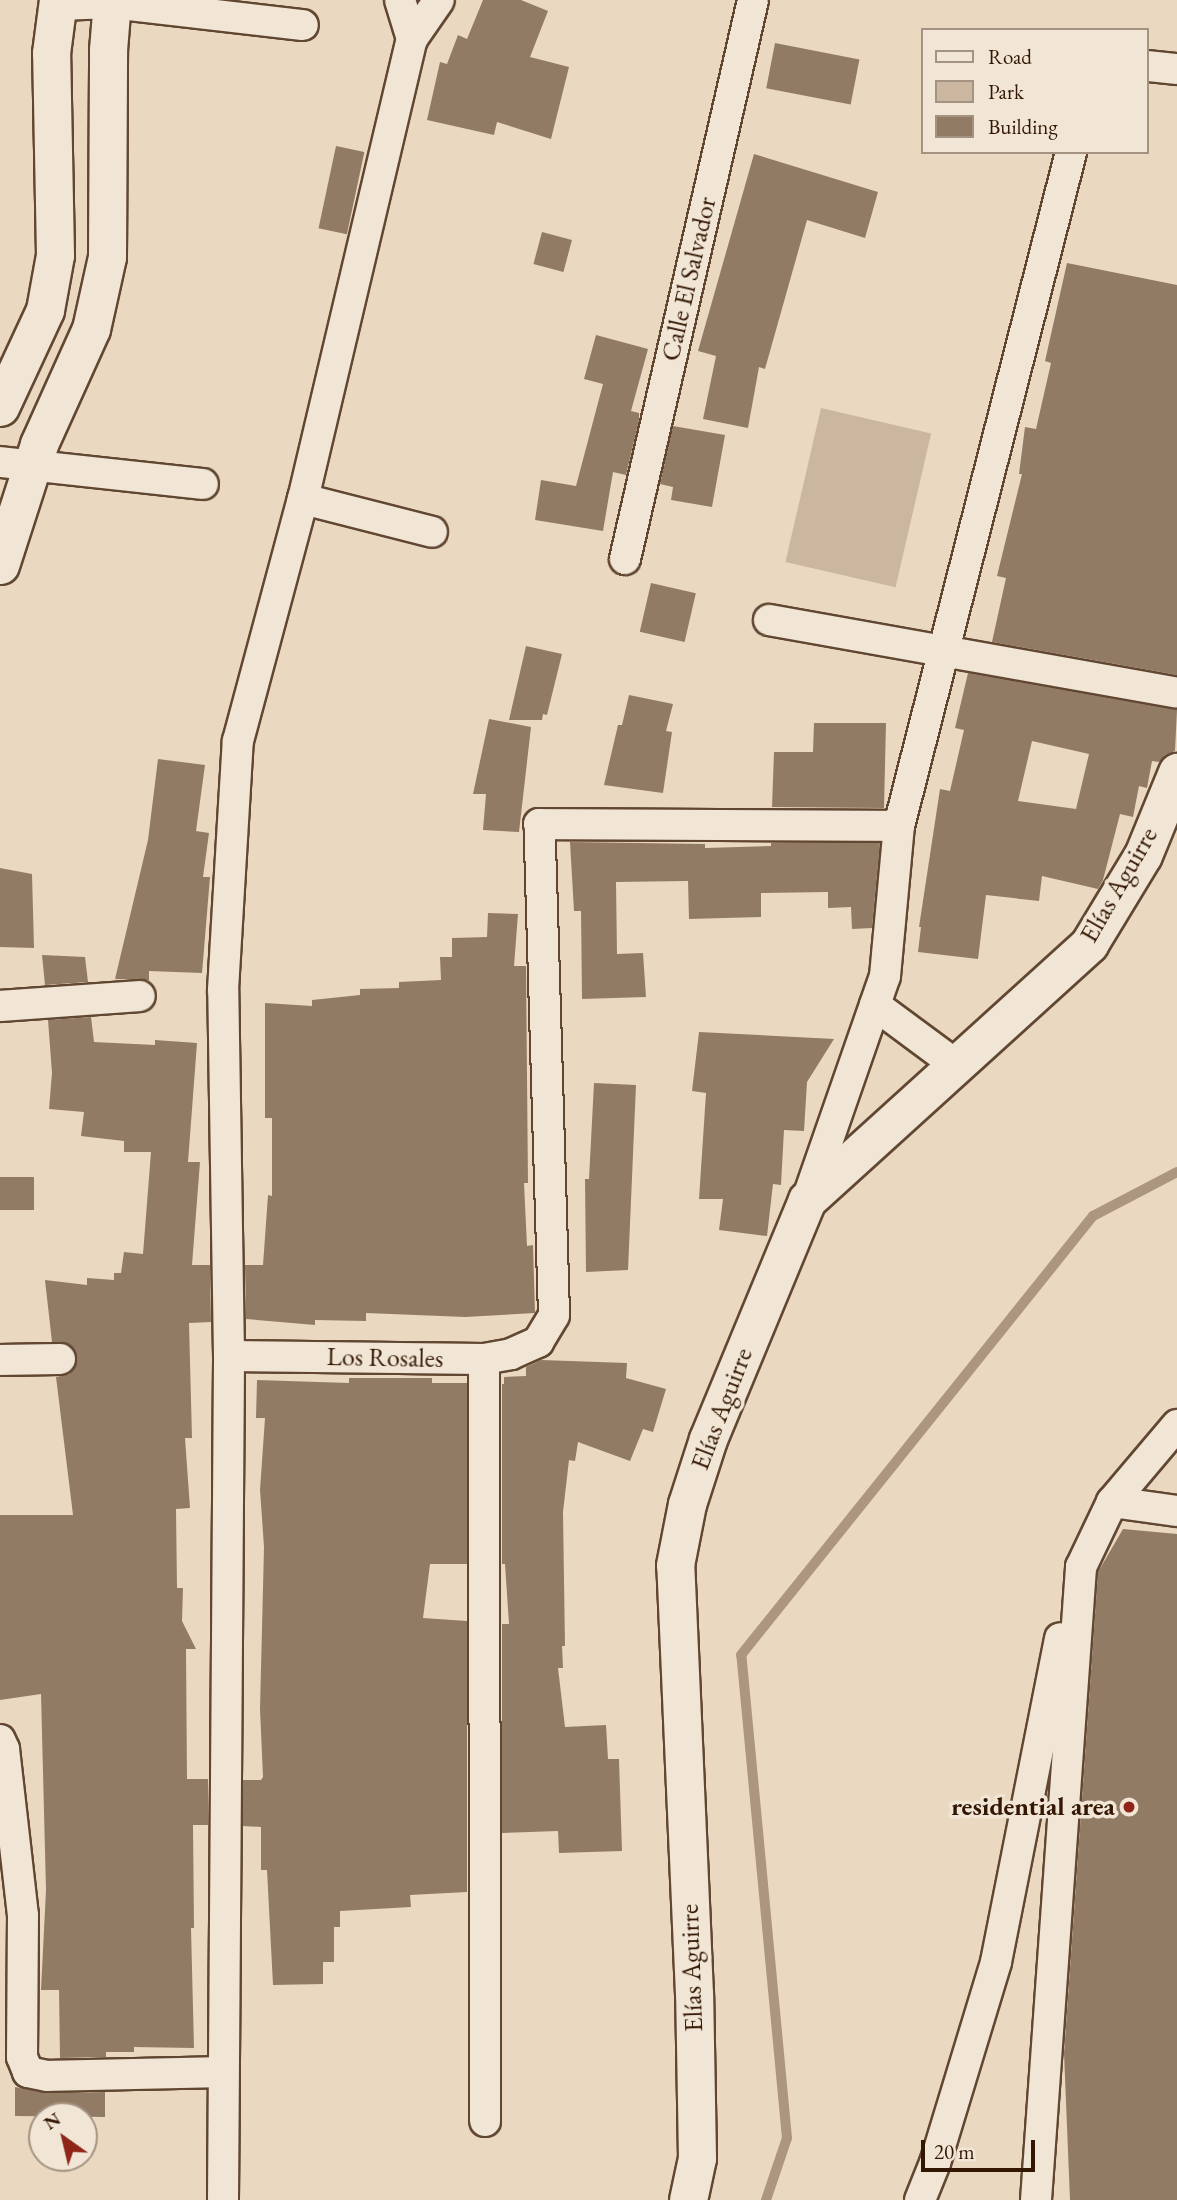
<!DOCTYPE html>
<html>
<head>
<meta charset="utf-8">
<style>
	body { margin:0 }
	#map { position:relative; width:1177px; height:2200px; overflow:hidden; background:#ead8c0; font-family:"EB Garamond",serif }
	div>[style] { position:absolute }
	.green>* { inset:0; background:#cbb7a0; transform-origin:0 0 }
	.stream>* { height:10px; margin:-5px; padding:0 5px; transform-origin:5px; border-radius:5px; background:#ac967f }
	.building>* { inset:0; background:#927b65; transform-origin:0 0 }
	.roads { filter:drop-shadow(2px 0 #614732) drop-shadow(-2px 0 #614732) drop-shadow(0 2px #614732) drop-shadow(0 -2px #614732) }
	.minor>* { height:30px; margin:-15px; padding:0 15px; transform-origin:15px; border-radius:15px; background:#f1e6d6 }
	.tertiary>* { height:37px; margin:-18.5px; padding:0 18.5px; transform-origin:18.5px; border-radius:18.5px; background:#f1e6d6 }
	.dots>* { width:19px; height:19px; translate:-50% -50%; box-sizing:border-box; border:4px solid #f1e6d6; border-radius:50% }
	span { translate:-50% -50%; white-space:nowrap; text-align:center; line-height:1.15; -webkit-text-stroke:7px #f1e6d6; paint-order:stroke }
	.street-label { font-size:26px; color:#331702 }
	.poi-label { font-size:26px; color:#331702; font-weight:700 }
	.right { translate:-100% -50%; text-align:right }
	.legend { position:absolute; left:921px; top:28px; width:228px; height:126px; box-sizing:border-box; background:#f1e6d6; border:2px solid #a59381; margin:0; padding:9px 12px; list-style:none; font-size:21px; color:#331702 }
	.legend li { display:flex; align-items:center; gap:14px; height:35px }
	.legend b { width:35px; border:2px solid #a59381 }
	.north { position:absolute; left:28px; top:2102px; width:70px; height:70px; box-sizing:border-box; background:#f1e6d6; border:2px solid #a59381; border-radius:50%; rotate:326deg; font-size:19px; font-weight:700; line-height:28px; text-align:center; color:#331702 }
	.north::after { content:''; display:block; margin:auto; width:24px; height:32px; background:#8f2418; clip-path:polygon(50% 0,100% 100%,50% 72%,0 100%) }
	.scale { position:absolute; left:921px; top:2140px; width:114px; height:32px; box-sizing:border-box; border:4px solid #331702; border-top:0; padding-left:9px; font-size:21px; line-height:24px; white-space:nowrap; color:#331702; -webkit-text-stroke:5px #f1e6d6; paint-order:stroke }
</style>
</head>
<body>
<div id="map">
	<div class="green">
		<div style="left:821px;top:408px;width:113px;height:158px;rotate:13deg"></div>
	</div>
	<div class="stream">
		<div style="left:766px;top:2200px;width:65px;rotate:-71.3deg"></div>
		<div style="left:787px;top:2138px;width:485px;rotate:-95.4deg"></div>
		<div style="left:741px;top:1655px;width:563px;rotate:-51.28deg"></div>
		<div style="left:1093px;top:1216px;width:95px;rotate:-27.6deg"></div>
	</div>
	<div class="building">
		<div style="clip-path:polygon(483px 0,521px 0,548px 11px,530px 57px,569px 67px,551px 139px,497px 122px,494px 135px,427px 120px,440px 62px,447px 64px,458px 35px,467px 39px)"></div>
		<div style="left:775px;top:43px;width:86px;height:46px;rotate:11deg"></div>
		<div style="left:336px;top:146px;width:29px;height:84px;rotate:12deg"></div>
		<div style="clip-path:polygon(754px 154px,878px 192px,865px 238px,807px 220px,765px 369px,759px 367px,748px 428px,703px 419px,716px 356px,698px 351px)"></div>
		<div style="left:542px;top:232px;width:31px;height:33px;rotate:15deg"></div>
		<div style="clip-path:polygon(1067px 263px,1177px 285px,1177px 675px,992px 642px,1006px 578px,997px 576px,1022px 474px,1019px 474px,1025px 427px,1036px 429px,1051px 363px,1045px 361px)"></div>
		<div style="clip-path:polygon(596px 335px,648px 349px,631px 411px,639px 413px,639px 420px,626px 475px,613px 472px,603px 531px,535px 520px,541px 480px,576px 486px,603px 384px,584px 379px)"></div>
		<div style="clip-path:polygon(673px 426px,725px 435px,712px 507px,671px 500px,673px 487px,660px 484px)"></div>
		<div style="left:651px;top:583px;width:46px;height:50px;rotate:13deg"></div>
		<div style="clip-path:polygon(526px 646px,562px 654px,547px 715px,543px 714px,542px 720px,509px 720px)"></div>
		<div style="clip-path:polygon(evenodd,968px 673px,1177px 710px,1175px 751px,1165px 755px,1159px 762px,1152px 761px,1147px 788px,1139px 786px,1133px 817px,1120px 814px,1103px 880px,1098px 889px,1042px 876px,1039px 901px,986px 895px,978px 959px,918px 952px,921px 927px,919px 927px,940px 789px,950px 791px,964px 730px,955px 728px,968px 673px,1032px 741px,1089px 754px,1076px 809px,1018px 801px,1032px 741px)"></div>
		<div style="clip-path:polygon(629px 695px,673px 704px,666px 731px,672px 732px,663px 793px,604px 785px,618px 725px,622px 725px)"></div>
		<div style="clip-path:polygon(489px 719px,531px 727px,519px 832px,483px 830px,486px 794px,473px 794px)"></div>
		<div style="clip-path:polygon(814px 723px,886px 723px,884px 808px,772px 807px,774px 752px,813px 752px)"></div>
		<div style="clip-path:polygon(158px 759px,205px 765px,196px 831px,209px 833px,203px 877px,210px 877px,202px 973px,149px 971px,149px 980px,115px 979px,148px 840px)"></div>
		<div style="clip-path:polygon(570px 842px,705px 844px,705px 848px,771px 846px,771px 843px,880px 843px,872px 928px,852px 929px,851px 907px,828px 908px,828px 892px,761px 893px,761px 917px,689px 919px,688px 881px,616px 882px,617px 954px,643px 953px,646px 997px,582px 999px,581px 911px,574px 911px)"></div>
		<div style="clip-path:polygon(0 868px,32px 874px,34px 948px,0 947px)"></div>
		<div style="clip-path:polygon(488px 913px,518px 914px,514px 966px,526px 966px,528px 1183px,524px 1183px,527px 1246px,533px 1245px,535px 1313px,465px 1317px,366px 1313px,366px 1321px,315px 1320px,315px 1325px,246px 1319px,245px 1265px,263px 1265px,268px 1195px,272px 1196px,272px 1118px,265px 1118px,265px 1003px,312px 1006px,312px 1000px,360px 995px,360px 989px,399px 988px,399px 982px,441px 980px,440px 957px,452px 957px,452px 938px,487px 937px)"></div>
		<div style="clip-path:polygon(42px 955px,85px 957px,88px 982px,45px 985px)"></div>
		<div style="clip-path:polygon(91px 1017px,94px 1042px,155px 1045px,155px 1040px,197px 1043px,188px 1162px,200px 1162px,192px 1265px,210px 1265px,211px 1322px,189px 1323px,192px 1438px,185px 1438px,190px 1508px,176px 1509px,177px 1588px,183px 1588px,182px 1621px,196px 1649px,186px 1649px,187px 1779px,208px 1779px,208px 1825px,193px 1825px,194px 1928px,191px 1928px,194px 2048px,134px 2047px,134px 2052px,106px 2052px,106px 2057px,60px 2058px,59px 1990px,41px 1990px,46px 1890px,41px 1694px,0 1700px,0 1515px,73px 1515px,56px 1377px,70px 1374px,77px 1358px,69px 1344px,52px 1342px,45px 1280px,87px 1285px,87px 1278px,114px 1280px,114px 1273px,121px 1273px,124px 1252px,143px 1254px,151px 1152px,124px 1152px,124px 1141px,81px 1136px,84px 1112px,49px 1109px,52px 1073px,48px 1020px)"></div>
		<div style="clip-path:polygon(699px 1032px,834px 1039px,807px 1082px,804px 1131px,784px 1130px,781px 1185px,773px 1184px,767px 1236px,719px 1230px,723px 1199px,699px 1199px,706px 1093px,692px 1091px)"></div>
		<div style="clip-path:polygon(594px 1083px,636px 1085px,628px 1270px,586px 1272px,585px 1179px,589px 1179px)"></div>
		<div style="left:0;top:1177px;width:34px;height:33px"></div>
		<div style="clip-path:polygon(541px 1360px,627px 1363px,626px 1378px,666px 1389px,653px 1432px,643px 1429px,630px 1461px,578px 1442px,575px 1461px,569px 1460px,563px 1512px,565px 1646px,562px 1646px,563px 1668px,558px 1668px,565px 1727px,606px 1725px,608px 1759px,619px 1759px,622px 1851px,559px 1853px,558px 1831px,502px 1833px,502px 1624px,509px 1624px,505px 1564px,502px 1564px,502px 1384px,504px 1384px,504px 1377px,526px 1376px,526px 1367px)"></div>
		<div style="clip-path:polygon(349px 1378px,432px 1378px,432px 1383px,467px 1383px,467px 1564px,430px 1564px,423px 1618px,467px 1621px,467px 1892px,410px 1895px,411px 1907px,340px 1911px,340px 1927px,334px 1927px,334px 1962px,323px 1962px,323px 1984px,273px 1985px,267px 1870px,261px 1870px,261px 1827px,243px 1826px,243px 1780px,261px 1780px,263px 1777px,260px 1709px,264px 1547px,260px 1490px,265px 1418px,256px 1418px,257px 1380px,349px 1383px)"></div>
		<div style="clip-path:polygon(1123px 1529px,1177px 1534px,1177px 2200px,1070px 2200px,1064px 2053px,1098px 1572px)"></div>
		<div style="clip-path:polygon(15px 2087px,47px 2093px,105px 2092px,105px 2117px,15px 2116px)"></div>
	</div>
	<div class="roads">
		<div class="minor">
			<div style="left:400px;top:0;width:41px;rotate:72.9deg"></div>
			<div style="left:58px;top:5px;width:54px;rotate:-2.1deg"></div>
			<div style="left:112px;top:3px;width:192px;rotate:6.6deg"></div>
			<div style="left:1147px;top:66px;width:30px;rotate:6deg"></div>
			<div style="left:0;top:462px;width:204px;rotate:6.2deg"></div>
			<div style="left:303px;top:499px;width:133px;rotate:14.3deg"></div>
			<div style="left:625px;top:559px;width:573px;rotate:-77.1deg"></div>
			<div style="left:769px;top:620px;width:414px;rotate:10.1deg"></div>
			<div style="left:875px;top:1005px;width:101px;rotate:36.5deg"></div>
			<div style="left:0;top:1006px;width:140px;rotate:-4.1deg"></div>
			<div style="left:807px;top:1200px;width:237px;rotate:-70.8deg"></div>
			<div style="left:885px;top:976px;width:151px;rotate:-84.7deg"></div>
			<div style="left:899px;top:826px;width:696px;rotate:-75.68deg"></div>
			<div style="left:229px;top:1356px;width:255px;rotate:0.7deg"></div>
			<div style="left:484px;top:1359px;width:27px;rotate:-10deg"></div>
			<div style="left:511px;top:1354px;width:30px;rotate:-24deg"></div>
			<div style="left:538px;top:1342px;width:31px;rotate:-59deg"></div>
			<div style="left:554px;top:1315px;width:491px;rotate:-91.7deg"></div>
			<div style="left:539px;top:824px;width:360px;rotate:0.3deg"></div>
			<div style="left:484px;top:1359px;width:762px;rotate:89.92deg"></div>
			<div style="left:0;top:1360px;width:60px;rotate:-1deg"></div>
			<div style="left:1112px;top:1502px;width:66px;rotate:7.9deg"></div>
			<div style="left:0;top:1740px;width:10px;rotate:66deg"></div>
			<div style="left:4px;top:1749px;width:167px;rotate:83.5deg"></div>
			<div style="left:23px;top:1915px;width:142px;rotate:90.4deg"></div>
			<div style="left:22px;top:2057px;width:16px;rotate:68deg"></div>
			<div style="left:28px;top:2072px;width:19px;rotate:12deg"></div>
			<div style="left:47px;top:2076px;width:175px;rotate:-1.3deg"></div>
			<div style="left:223px;top:2200px;width:844px;rotate:-89.59deg"></div>
			<div style="left:229px;top:1356px;width:366px;rotate:-90.9deg"></div>
			<div style="left:223px;top:990px;width:249px;rotate:-86.6deg"></div>
			<div style="left:238px;top:741px;width:251px;rotate:-75deg"></div>
			<div style="left:303px;top:499px;width:473px;rotate:-76.7deg"></div>
			<div style="left:412px;top:39px;width:47px;rotate:-55.3deg"></div>
			<div style="left:920px;top:2200px;width:40px;rotate:-68deg"></div>
			<div style="left:935px;top:2163px;width:210px;rotate:-73.1deg"></div>
			<div style="left:996px;top:1962px;width:330px;rotate:-78.8deg"></div>
			<div style="left:1036px;top:2200px;width:635px;rotate:-85.93deg"></div>
			<div style="left:1081px;top:1567px;width:72px;rotate:-64.5deg"></div>
			<div style="left:1112px;top:1502px;width:101px;rotate:-49.8deg"></div>
		</div>
		<div class="tertiary">
			<div style="left:0;top:407px;width:107px;rotate:-65.1deg"></div>
			<div style="left:45px;top:310px;width:56px;rotate:-79.7deg"></div>
			<div style="left:55px;top:255px;width:202px;rotate:-91.1deg"></div>
			<div style="left:51px;top:53px;width:53px;rotate:-82.5deg"></div>
			<div style="left:0;top:565px;width:127px;rotate:-72.1deg"></div>
			<div style="left:39px;top:444px;width:126px;rotate:-65.7deg"></div>
			<div style="left:91px;top:329px;width:74px;rotate:-77.5deg"></div>
			<div style="left:107px;top:257px;width:207px;rotate:-89.7deg"></div>
			<div style="left:108px;top:50px;width:50px;rotate:-85.4deg"></div>
			<div style="left:688px;top:2200px;width:43px;rotate:-77.9deg"></div>
			<div style="left:697px;top:2158px;width:164px;rotate:-91deg"></div>
			<div style="left:694px;top:1994px;width:429px;rotate:-92.5deg"></div>
			<div style="left:675px;top:1565px;width:62px;rotate:-78.9deg"></div>
			<div style="left:687px;top:1504px;width:68px;rotate:-72.1deg"></div>
			<div style="left:708px;top:1439px;width:259px;rotate:-67.5deg"></div>
			<div style="left:807px;top:1200px;width:381px;rotate:-42.2deg"></div>
			<div style="left:1089px;top:944px;width:104px;rotate:-58.8deg"></div>
			<div style="left:1143px;top:855px;width:90px;rotate:-67.7deg"></div>
		</div>
	</div>
	<div class="dots">
		<div style="left:1129px;top:1807px;background:#8f2418"></div>
	</div>
	<div class="street-label">
		<span style="left:689px;top:279px;rotate:-77deg">Calle El Salvador</span>
		<span style="left:1119px;top:885px;rotate:-60deg">Elías Aguirre</span>
		<span style="left:385px;top:1358px;rotate:1deg">Los Rosales</span>
		<span style="left:722px;top:1409px;rotate:-69deg">Elías Aguirre</span>
		<span style="left:692px;top:1968px;rotate:-92deg">Elías Aguirre</span>
	</div>
	<div class="poi-label">
		<span class="right" style="left:1115px;top:1807px">residential area</span>
	</div>
	<ul class="legend">
	<li><b style="height:9px;background:#f1e6d6"></b>Road</li>
	<li><b style="height:19px;background:#cbb7a0"></b>Park</li>
	<li><b style="height:19px;background:#927b65"></b>Building</li>
	</ul>
	<div class="north">N</div>
	<div class="scale">20 m</div>
</div>
</body>
</html>
